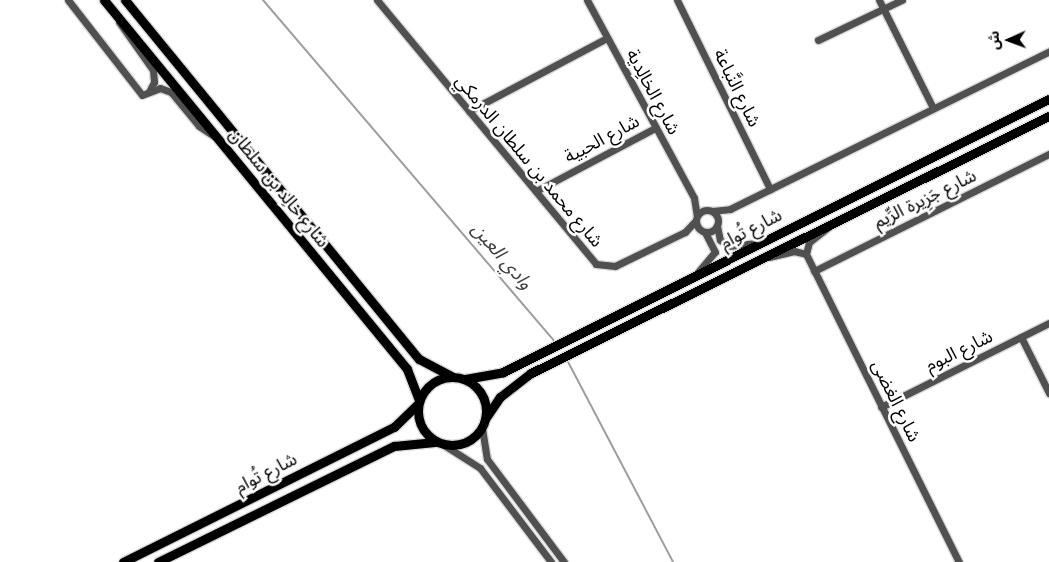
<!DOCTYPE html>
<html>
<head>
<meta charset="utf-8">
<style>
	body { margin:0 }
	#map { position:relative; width:1049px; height:562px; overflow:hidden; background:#fff; font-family:Raleway,"Noto Sans Arabic",sans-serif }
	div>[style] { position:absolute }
	.stream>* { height:2px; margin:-1px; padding:0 1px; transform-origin:1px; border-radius:1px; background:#9e9e9e }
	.roads { filter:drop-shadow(1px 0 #dbdbdb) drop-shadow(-1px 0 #dbdbdb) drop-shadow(0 1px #dbdbdb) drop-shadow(0 -1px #dbdbdb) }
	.minor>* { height:7px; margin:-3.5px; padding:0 3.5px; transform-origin:3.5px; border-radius:3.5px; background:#505050 }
	.minor>.ring { margin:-3.5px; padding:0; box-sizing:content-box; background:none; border:7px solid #505050; border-radius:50% }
	.major>* { height:9px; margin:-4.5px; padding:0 4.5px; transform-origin:4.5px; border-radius:4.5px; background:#000 }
	.major>.ring { margin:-4.5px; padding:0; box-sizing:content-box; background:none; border:9px solid #000; border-radius:50% }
	span { translate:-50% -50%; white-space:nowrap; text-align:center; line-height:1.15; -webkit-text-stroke:5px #fff; paint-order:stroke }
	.street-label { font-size:18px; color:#000 }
	.water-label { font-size:19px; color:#3f3f3f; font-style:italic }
	.north { position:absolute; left:984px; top:15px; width:50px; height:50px; -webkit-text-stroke:4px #fff; paint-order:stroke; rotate:268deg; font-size:14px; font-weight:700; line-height:20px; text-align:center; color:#000 }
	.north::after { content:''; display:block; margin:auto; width:18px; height:22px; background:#000; clip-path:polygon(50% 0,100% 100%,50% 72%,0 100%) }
</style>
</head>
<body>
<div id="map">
	<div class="stream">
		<div style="left:263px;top:0;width:450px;rotate:49.5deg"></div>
		<div style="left:566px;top:358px;width:230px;rotate:62.3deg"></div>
	</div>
	<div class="roads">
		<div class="minor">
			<div style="left:68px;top:0;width:120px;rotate:52.1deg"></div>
			<div style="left:142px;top:95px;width:19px;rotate:-21deg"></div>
			<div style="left:160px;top:88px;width:12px;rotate:20deg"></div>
			<div style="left:171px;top:92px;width:44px;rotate:50.5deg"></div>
			<div style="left:199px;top:126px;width:18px;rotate:34deg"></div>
			<div style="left:377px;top:0;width:343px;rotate:50.3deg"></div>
			<div style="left:596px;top:264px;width:19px;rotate:6deg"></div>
			<div style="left:615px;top:266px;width:78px;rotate:-25.9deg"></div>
			<div style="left:685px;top:232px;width:16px;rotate:-47deg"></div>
			<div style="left:587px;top:0;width:225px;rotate:61.6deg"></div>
			<div style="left:694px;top:198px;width:18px;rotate:81deg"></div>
			<div style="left:677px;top:0;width:211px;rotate:63.8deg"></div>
			<div style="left:879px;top:0;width:121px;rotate:63.4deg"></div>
			<div style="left:119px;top:22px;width:59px;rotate:54.7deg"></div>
			<div style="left:153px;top:70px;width:12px;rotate:85deg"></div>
			<div style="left:154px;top:82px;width:11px;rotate:117deg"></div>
			<div style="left:818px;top:40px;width:93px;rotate:-25.5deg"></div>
			<div style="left:469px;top:111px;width:156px;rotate:-27.9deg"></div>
			<div style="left:536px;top:191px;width:135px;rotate:-27.9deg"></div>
			<div class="ring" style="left:696px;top:210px;width:15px;height:15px"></div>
			<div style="left:712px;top:211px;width:18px;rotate:-6deg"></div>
			<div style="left:730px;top:209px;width:356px;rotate:-26.3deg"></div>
			<div style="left:831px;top:225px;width:28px;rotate:142deg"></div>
			<div style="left:809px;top:242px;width:12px;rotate:104deg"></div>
			<div style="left:806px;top:254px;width:344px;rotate:63.6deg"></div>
			<div style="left:717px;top:226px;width:14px;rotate:78deg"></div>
			<div style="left:720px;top:240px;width:10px;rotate:37deg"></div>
			<div style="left:728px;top:246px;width:27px;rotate:-6deg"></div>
			<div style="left:769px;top:257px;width:26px;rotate:-13deg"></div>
			<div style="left:794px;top:251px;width:12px;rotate:14deg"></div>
			<div style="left:814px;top:271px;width:263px;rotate:-26.5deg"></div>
			<div style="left:698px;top:272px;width:26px;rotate:-50deg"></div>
			<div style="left:715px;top:252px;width:22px;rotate:-117deg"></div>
			<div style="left:1021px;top:337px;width:63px;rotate:63.4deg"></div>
			<div style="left:881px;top:407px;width:188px;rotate:-26.6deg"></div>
			<div style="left:482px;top:428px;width:31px;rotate:81deg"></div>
			<div style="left:487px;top:459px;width:129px;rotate:53.2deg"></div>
			<div style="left:444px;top:445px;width:43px;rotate:32.6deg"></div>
			<div style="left:480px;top:468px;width:118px;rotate:52.9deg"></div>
		</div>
		<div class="major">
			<div style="left:104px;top:0;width:477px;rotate:50.6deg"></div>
			<div style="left:407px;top:369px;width:33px;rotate:69deg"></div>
			<div style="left:125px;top:0;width:464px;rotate:50.7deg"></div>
			<div style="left:419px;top:359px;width:38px;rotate:28deg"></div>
			<div class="ring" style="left:418px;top:377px;width:59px;height:59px"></div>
			<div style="left:465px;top:379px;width:39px;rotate:-10deg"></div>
			<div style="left:503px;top:372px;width:610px;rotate:-26.57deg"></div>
			<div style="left:485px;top:419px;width:27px;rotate:-56deg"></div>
			<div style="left:500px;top:397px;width:39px;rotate:-38deg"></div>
			<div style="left:531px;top:373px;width:578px;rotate:-26.39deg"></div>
			<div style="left:123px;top:562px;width:303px;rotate:-26.5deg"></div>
			<div style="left:394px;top:427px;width:33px;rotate:-44deg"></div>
			<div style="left:158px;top:562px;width:263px;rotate:-26.2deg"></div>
			<div style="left:394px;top:446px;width:41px;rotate:-5.6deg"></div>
		</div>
	</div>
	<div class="street-label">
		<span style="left:737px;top:88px;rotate:64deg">شارع النَّباعة</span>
		<span style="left:653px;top:92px;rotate:62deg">شارع الخالِدية</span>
		<span style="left:602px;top:139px;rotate:-28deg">شارع الحبية</span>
		<span style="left:529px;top:161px;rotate:50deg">شارع محمد بن سلطان الدرمكي</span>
		<span style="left:279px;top:188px;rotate:51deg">شارع خالِد بن سلطان</span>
		<span style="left:925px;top:199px;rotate:-26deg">شارع جَزِيرة الرِّيم</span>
		<span style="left:751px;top:229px;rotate:-27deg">شارع تُوام</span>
		<span style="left:959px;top:351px;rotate:-26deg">شارع البوم</span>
		<span style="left:896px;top:401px;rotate:64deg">شارع الغضى</span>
		<span style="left:266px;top:473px;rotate:-27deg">شارع تُوام</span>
	</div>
	<div class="water-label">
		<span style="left:502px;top:256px;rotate:49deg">وادي العين</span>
	</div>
	<div class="north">ش</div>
</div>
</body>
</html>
